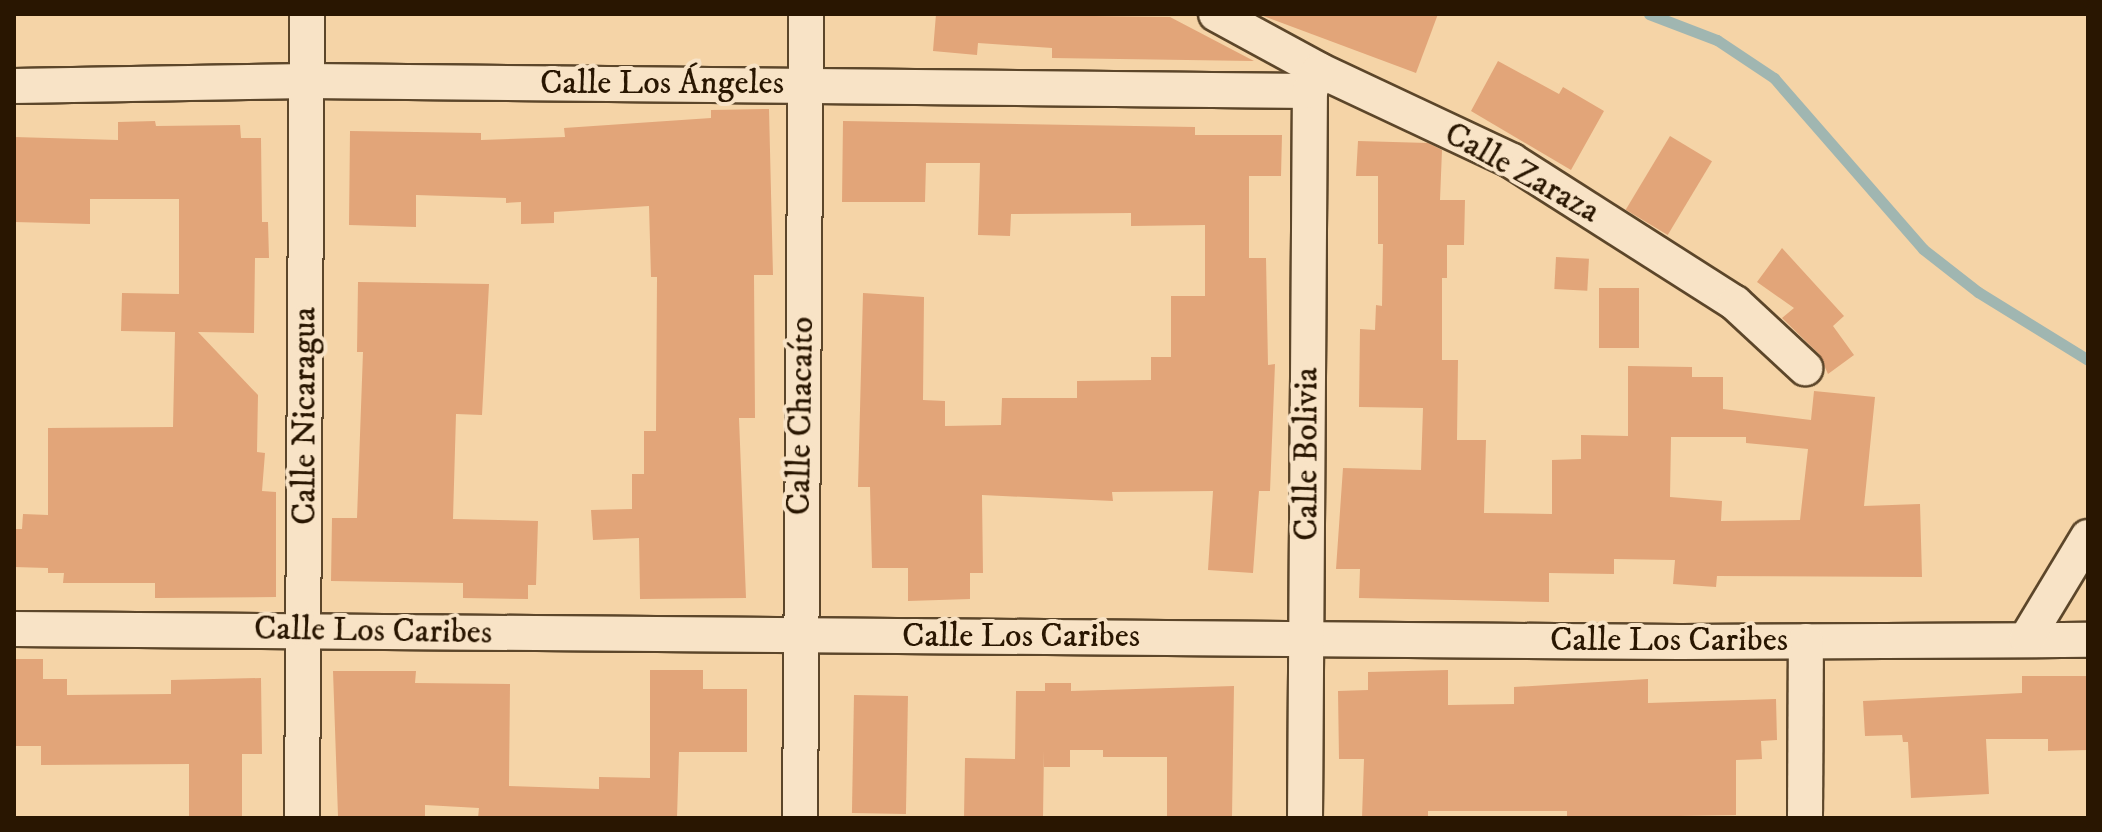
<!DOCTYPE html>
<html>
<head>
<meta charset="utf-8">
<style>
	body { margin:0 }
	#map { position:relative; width:2102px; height:832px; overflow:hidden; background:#f5d4a7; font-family:"IM FELL DW Pica",serif }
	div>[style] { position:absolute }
	.stream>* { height:11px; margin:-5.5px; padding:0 5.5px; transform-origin:5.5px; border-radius:5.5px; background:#a0b6b1 }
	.building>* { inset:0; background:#e2a579; transform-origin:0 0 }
	.roads { filter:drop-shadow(2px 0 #5c462a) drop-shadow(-2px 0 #5c462a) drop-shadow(0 2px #5c462a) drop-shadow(0 -2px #5c462a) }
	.minor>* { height:34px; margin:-17px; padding:0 17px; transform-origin:17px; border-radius:17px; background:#f8e3c6 }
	span { translate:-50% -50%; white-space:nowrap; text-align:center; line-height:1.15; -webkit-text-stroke:8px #f8e3c6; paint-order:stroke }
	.street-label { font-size:34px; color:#291601 }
	.frame { position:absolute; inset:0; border:16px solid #291601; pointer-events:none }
</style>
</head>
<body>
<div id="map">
	<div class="stream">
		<div style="left:1649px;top:14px;width:73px;rotate:20.9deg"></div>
		<div style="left:1717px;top:40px;width:69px;rotate:33.7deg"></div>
		<div style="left:1774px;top:78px;width:227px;rotate:48.9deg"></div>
		<div style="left:1923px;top:249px;width:70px;rotate:38deg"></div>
		<div style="left:1978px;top:292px;width:129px;rotate:31.7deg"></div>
	</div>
	<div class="building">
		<div style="clip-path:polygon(936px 14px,1170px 17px,1254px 61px,1052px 58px,1052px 48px,978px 43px,977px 55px,933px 51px)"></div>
		<div style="clip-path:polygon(1258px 14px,1438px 14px,1416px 73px)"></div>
		<div style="clip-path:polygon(1498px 61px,1559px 94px,1563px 87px,1604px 111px,1571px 170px,1471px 111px)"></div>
		<div style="clip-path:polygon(769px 109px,773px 275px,754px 275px,755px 418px,739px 418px,746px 598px,640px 599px,639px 538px,593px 540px,591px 510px,632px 509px,632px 474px,644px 474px,644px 431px,656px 431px,657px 277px,651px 277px,649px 206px,554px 212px,554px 223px,521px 224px,521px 202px,506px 203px,506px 198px,416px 195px,416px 227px,349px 225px,350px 131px,481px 133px,481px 140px,565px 137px,564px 128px,711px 118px,711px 110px)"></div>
		<div style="clip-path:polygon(155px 121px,156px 126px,240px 125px,241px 138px,261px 138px,262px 222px,268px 222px,269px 258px,255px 258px,254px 333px,198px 332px,258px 395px,257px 452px,265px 453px,262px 491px,276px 492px,276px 597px,155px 598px,155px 583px,63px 583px,64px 573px,48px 573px,48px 568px,14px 567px,14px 529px,22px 529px,23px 514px,48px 515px,48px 428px,173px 427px,175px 332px,121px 331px,122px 293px,179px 294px,179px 199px,90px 199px,90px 224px,14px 222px,14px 137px,118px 140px,118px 122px)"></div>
		<div style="clip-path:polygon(843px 121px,1195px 127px,1195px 135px,1282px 135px,1281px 176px,1249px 176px,1249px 258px,1266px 258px,1268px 365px,1275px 364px,1270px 491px,1259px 491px,1253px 573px,1208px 570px,1213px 491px,1112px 492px,1113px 501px,982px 495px,983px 573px,970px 573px,970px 599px,908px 601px,908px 568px,872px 568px,870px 487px,858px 487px,863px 293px,924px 297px,923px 400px,945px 401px,945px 426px,1001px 425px,1002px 398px,1077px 398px,1077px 381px,1151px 380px,1151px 357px,1171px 357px,1171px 296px,1205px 296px,1205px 225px,1131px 226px,1131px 213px,1011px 214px,1010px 236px,978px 235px,980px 163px,926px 163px,925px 202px,842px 202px)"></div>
		<div style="left:1670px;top:136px;width:49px;height:86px;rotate:31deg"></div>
		<div style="clip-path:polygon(evenodd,1358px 141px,1428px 143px,1442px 150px,1440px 200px,1465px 200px,1464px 245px,1447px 245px,1447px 278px,1442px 278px,1442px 360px,1458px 360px,1457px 440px,1486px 440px,1484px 513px,1552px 514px,1552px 460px,1581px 459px,1581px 435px,1628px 436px,1628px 366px,1692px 367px,1692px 377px,1723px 377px,1723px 409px,1811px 420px,1814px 391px,1875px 397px,1864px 506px,1920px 504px,1922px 577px,1717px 576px,1716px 587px,1673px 584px,1675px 560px,1614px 559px,1614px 574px,1549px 573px,1549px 602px,1359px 598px,1360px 569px,1336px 569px,1343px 468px,1421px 470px,1423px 408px,1359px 407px,1360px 329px,1375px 330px,1376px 305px,1382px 306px,1383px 244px,1378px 244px,1378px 176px,1356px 176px,1358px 141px,1671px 437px,1746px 437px,1746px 443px,1808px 449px,1800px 520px,1721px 521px,1722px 501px,1670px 497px,1671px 437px)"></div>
		<div style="clip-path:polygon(1782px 248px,1844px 316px,1833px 326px,1854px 355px,1828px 374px,1819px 354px,1782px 318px,1794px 308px,1757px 282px)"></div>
		<div style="left:1556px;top:257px;width:33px;height:32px;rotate:3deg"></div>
		<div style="clip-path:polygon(358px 282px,489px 284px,482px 415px,456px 414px,453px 519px,538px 521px,536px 585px,528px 585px,528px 599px,463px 598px,463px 583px,331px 581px,332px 518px,357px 518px,363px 352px,357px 352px)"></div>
		<div style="left:1599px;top:288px;width:40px;height:60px"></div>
		<div style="clip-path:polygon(14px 659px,43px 659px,43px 679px,67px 679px,67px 695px,171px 694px,171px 680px,261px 678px,262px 754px,242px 754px,242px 818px,189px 818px,189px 764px,41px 765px,41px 746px,14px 746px)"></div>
		<div style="clip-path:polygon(650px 670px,703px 670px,703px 689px,747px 689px,747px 752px,679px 752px,677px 818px,478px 818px,479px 808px,425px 805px,425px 818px,338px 816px,333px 671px,416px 671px,415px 683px,510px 684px,509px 786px,599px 789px,599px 777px,650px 778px)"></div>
		<div style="clip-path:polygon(1448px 670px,1448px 705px,1514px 704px,1514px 687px,1648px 679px,1648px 703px,1776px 699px,1777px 740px,1761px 741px,1762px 759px,1736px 760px,1736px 815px,1567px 818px,1567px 811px,1428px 811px,1428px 818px,1362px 818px,1364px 759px,1339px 759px,1338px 691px,1368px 690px,1368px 672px)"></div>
		<div style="clip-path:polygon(2022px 676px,2088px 676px,2088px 750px,2048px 751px,2048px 739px,1986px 739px,1989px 794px,1911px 798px,1908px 742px,1903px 742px,1902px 735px,1865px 736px,1863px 701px,2022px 693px)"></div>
		<div style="clip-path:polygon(1045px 683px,1071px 683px,1071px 691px,1234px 686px,1232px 818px,1167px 817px,1167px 757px,1103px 757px,1103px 750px,1070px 750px,1070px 767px,1044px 767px,1044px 750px,1043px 818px,964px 818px,965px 758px,1015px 759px,1016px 691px,1045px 691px)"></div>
		<div style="left:854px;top:695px;width:54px;height:118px;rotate:1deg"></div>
	</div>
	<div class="roads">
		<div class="minor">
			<div style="left:1216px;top:14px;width:117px;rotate:28.5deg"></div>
			<div style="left:1319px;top:70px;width:213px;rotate:25.2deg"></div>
			<div style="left:1512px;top:161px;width:264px;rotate:32.5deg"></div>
			<div style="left:1735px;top:303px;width:96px;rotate:42.9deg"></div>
			<div style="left:14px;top:86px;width:293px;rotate:-1deg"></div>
			<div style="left:307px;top:81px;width:1003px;rotate:0.57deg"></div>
			<div style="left:14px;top:629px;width:1666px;rotate:0.45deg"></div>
			<div style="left:1680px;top:642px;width:408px;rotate:-0.3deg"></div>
			<div style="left:2027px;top:638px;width:118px;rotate:-58.9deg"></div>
			<div style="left:302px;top:818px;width:804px;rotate:-89.64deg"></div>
			<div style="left:800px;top:818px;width:804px;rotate:-89.57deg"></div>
			<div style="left:1305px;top:818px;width:727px;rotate:-89.61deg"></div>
			<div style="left:1310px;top:91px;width:21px;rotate:-67deg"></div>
			<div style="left:1805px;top:818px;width:177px;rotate:-89.7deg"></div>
		</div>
	</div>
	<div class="street-label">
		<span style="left:662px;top:84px">Calle Los Ángeles</span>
		<span style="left:1522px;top:173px;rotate:29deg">Calle Zaraza</span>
		<span style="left:305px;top:416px;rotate:-90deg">Calle Nicaragua</span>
		<span style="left:801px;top:416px;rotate:-89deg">Calle Chacaíto</span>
		<span style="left:1307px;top:454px;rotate:-90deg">Calle Bolivia</span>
		<span style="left:373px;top:631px;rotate:1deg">Calle Los Caribes</span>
		<span style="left:1021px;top:637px">Calle Los Caribes</span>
		<span style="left:1669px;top:641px">Calle Los Caribes</span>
	</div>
	<div class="frame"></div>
</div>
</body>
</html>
